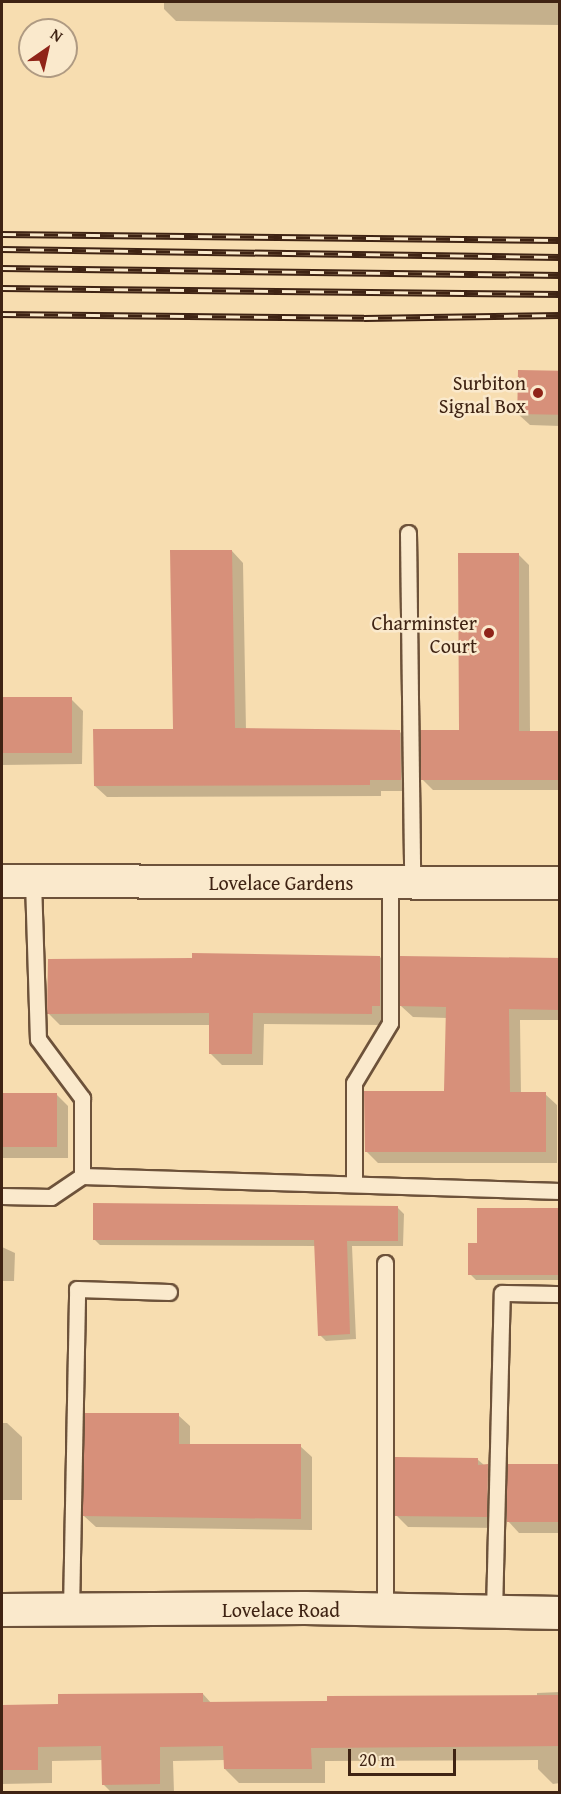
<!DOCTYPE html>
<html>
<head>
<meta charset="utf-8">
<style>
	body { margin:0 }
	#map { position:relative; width:561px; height:1794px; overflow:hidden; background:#f7ddb0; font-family:"Gentium Book Plus",serif }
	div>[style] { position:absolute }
	.shadow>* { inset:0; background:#0003 }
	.building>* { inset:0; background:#d7907a; transform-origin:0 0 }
	.roads { filter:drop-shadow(2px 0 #6d523a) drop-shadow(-2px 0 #6d523a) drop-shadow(0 2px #6d523a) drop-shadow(0 -2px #6d523a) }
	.lane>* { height:15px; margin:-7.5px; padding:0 7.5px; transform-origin:7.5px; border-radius:7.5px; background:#fae9cc }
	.street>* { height:32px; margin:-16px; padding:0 16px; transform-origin:16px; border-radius:16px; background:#fae9cc }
	.rail>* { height:7px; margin-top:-3.5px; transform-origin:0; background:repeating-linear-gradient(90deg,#fae9cc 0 14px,#3f2313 0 28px); box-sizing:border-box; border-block:2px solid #3f2313 }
	.dots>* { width:16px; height:16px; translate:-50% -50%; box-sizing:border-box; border:3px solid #fae9cc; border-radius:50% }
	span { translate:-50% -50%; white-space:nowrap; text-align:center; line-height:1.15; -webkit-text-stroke:5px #fae9cc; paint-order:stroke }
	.poi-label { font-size:20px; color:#3f2313 }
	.right { translate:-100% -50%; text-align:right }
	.street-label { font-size:20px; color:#3f2313 }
	.frame { position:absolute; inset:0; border:3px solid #3f2313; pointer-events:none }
	.north { position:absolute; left:18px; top:18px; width:60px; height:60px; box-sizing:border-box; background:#fae9cc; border:2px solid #af9a82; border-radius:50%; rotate:34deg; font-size:16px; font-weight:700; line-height:24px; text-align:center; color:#3f2313 }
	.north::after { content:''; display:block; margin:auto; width:21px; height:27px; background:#8f2418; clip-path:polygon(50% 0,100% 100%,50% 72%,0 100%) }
	.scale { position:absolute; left:348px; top:1749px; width:108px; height:27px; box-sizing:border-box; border:3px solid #3f2313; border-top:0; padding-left:8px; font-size:18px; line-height:21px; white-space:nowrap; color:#3f2313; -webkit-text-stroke:4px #fae9cc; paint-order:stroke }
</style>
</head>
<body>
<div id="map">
	<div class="shadow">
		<div style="clip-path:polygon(164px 2px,560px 2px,560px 25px,176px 21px,164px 9px)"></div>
		<div style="clip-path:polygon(560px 373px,560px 426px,530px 425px,518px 414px)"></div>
		<div style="clip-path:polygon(232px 551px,243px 563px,246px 730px,400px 732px,411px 743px,412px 791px,381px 791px,381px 796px,107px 797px,95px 786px,174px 730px)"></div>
		<div style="clip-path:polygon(518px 554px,529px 565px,530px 733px,560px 732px,560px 790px,433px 790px,422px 779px,461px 731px)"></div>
		<div style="clip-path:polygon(2px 698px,71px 699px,83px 711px,82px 764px,2px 765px)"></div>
		<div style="clip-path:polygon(380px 957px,391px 969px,383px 1025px,264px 1024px,263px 1065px,222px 1065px,210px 1053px,211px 1025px,60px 1025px,49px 1014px)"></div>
		<div style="clip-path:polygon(560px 960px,560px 1020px,520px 1020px,521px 1094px,545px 1094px,557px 1105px,557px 1163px,378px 1163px,366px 1151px,446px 1093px,447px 1018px,413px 1017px,401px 1006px)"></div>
		<div style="clip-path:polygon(56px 1094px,68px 1106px,68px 1158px,2px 1158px,2px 1095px)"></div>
		<div style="clip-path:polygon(398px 1208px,404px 1214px,403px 1246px,352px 1246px,356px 1339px,326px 1341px,320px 1335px,316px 1246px,100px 1245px,94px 1239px)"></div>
		<div style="clip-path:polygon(560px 1209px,560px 1280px,476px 1280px,470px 1274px,478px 1244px)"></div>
		<div style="clip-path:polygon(2px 1247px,15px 1253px,14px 1281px,2px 1281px)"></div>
		<div style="clip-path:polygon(178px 1415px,190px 1426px,190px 1446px,300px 1446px,312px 1457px,312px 1530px,96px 1527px,84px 1516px)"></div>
		<div style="clip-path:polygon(2px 1423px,7px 1423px,22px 1437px,22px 1500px,2px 1500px)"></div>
		<div style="clip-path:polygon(477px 1459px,499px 1478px,498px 1528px,408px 1527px,396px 1515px)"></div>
		<div style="clip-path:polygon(560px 1465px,560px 1533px,519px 1533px,508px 1521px)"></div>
		<div style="clip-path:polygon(560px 1692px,560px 1783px,553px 1784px,538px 1769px,538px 1760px,325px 1761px,325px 1783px,239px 1783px,225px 1769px,225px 1760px,173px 1761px,174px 1792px,111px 1792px,103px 1784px,103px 1760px,52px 1761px,52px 1783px,2px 1784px,2px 1706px,59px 1706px,203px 1694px,212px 1704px,537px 1696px,537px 1693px)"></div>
	</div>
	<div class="building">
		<div style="left:518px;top:370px;width:42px;height:44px;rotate:1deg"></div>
		<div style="clip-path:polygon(170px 550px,232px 550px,235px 728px,400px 730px,401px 780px,370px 780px,370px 785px,94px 786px,93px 729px,173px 729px)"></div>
		<div style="clip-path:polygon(458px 553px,519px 553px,519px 731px,560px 731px,560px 780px,421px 780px,420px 730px,459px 730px)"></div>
		<div style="left:2px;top:697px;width:70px;height:56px"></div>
		<div style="clip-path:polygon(192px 953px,380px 956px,380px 1006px,372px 1006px,372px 1014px,253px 1013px,252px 1054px,209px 1054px,209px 1013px,47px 1014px,48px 959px,192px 958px)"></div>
		<div style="clip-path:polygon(400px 956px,560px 958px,560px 1010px,509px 1009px,510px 1092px,546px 1092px,546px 1152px,365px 1152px,364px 1091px,444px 1091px,446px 1007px,400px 1006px)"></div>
		<div style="left:2px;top:1093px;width:55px;height:54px"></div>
		<div style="clip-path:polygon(93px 1203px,398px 1206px,398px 1241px,347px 1241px,350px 1334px,318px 1336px,314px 1240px,93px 1240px)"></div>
		<div style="clip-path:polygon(477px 1208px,560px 1208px,560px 1275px,468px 1275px,468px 1243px,477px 1243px)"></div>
		<div style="clip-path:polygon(84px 1413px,179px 1413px,179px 1444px,301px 1444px,301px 1519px,82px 1516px)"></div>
		<div style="clip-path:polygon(395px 1457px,478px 1458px,478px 1465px,488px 1464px,487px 1517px,395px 1516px)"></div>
		<div style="left:507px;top:1464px;width:53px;height:58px"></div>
		<div style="clip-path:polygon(203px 1693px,203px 1702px,327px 1701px,327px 1696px,560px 1695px,560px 1746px,311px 1748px,312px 1769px,224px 1769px,223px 1746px,160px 1747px,160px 1784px,102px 1785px,101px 1746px,38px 1747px,38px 1770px,2px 1770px,2px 1705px,58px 1704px,58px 1694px)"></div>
	</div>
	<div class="roads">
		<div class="lane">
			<div style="left:408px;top:533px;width:350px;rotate:89.3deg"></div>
			<div style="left:33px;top:881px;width:158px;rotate:88.2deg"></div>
			<div style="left:38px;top:1039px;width:74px;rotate:53.3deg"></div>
			<div style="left:82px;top:1098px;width:78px;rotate:90deg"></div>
			<div style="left:82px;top:1176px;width:478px;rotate:1.8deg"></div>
			<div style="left:354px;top:1184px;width:101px;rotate:-90deg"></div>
			<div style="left:354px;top:1083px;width:70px;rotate:-59deg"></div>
			<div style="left:390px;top:1023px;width:141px;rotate:-90deg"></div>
			<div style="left:2px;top:1196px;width:49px;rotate:1.2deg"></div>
			<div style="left:51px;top:1197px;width:37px;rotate:-34deg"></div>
			<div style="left:385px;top:1263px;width:347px;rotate:90deg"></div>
			<div style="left:71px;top:1610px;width:321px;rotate:-88.9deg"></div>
			<div style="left:77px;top:1289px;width:92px;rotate:1.9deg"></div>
			<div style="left:494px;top:1612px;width:319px;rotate:-88.6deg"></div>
			<div style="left:502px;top:1293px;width:58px;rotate:1deg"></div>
		</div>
		<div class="street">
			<div style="left:2px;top:881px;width:558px;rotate:0.21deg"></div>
			<div style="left:2px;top:1610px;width:303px;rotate:-0.4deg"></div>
			<div style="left:305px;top:1608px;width:255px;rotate:1.1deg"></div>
		</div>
	</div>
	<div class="rail">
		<div style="left:2px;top:234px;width:558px;rotate:0.62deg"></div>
		<div style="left:2px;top:249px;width:558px;rotate:0.82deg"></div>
		<div style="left:2px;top:268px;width:558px;rotate:0.72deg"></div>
		<div style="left:2px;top:288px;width:558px;rotate:0.62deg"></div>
		<div style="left:2px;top:314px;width:362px;rotate:0.6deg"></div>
		<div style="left:364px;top:318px;width:196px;rotate:-0.9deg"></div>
	</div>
	<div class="dots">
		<div style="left:538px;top:393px;background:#8f2418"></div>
		<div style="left:489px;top:633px;background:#8f2418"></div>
	</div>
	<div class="poi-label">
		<span class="right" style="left:526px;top:394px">Surbiton<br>Signal Box</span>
		<span class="right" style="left:477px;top:634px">Charminster<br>Court</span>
	</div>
	<div class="street-label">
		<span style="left:281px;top:882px">Lovelace Gardens</span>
		<span style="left:281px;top:1609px">Lovelace Road</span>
	</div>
	<div class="frame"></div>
	<div class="north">N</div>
	<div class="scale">20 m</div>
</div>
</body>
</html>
